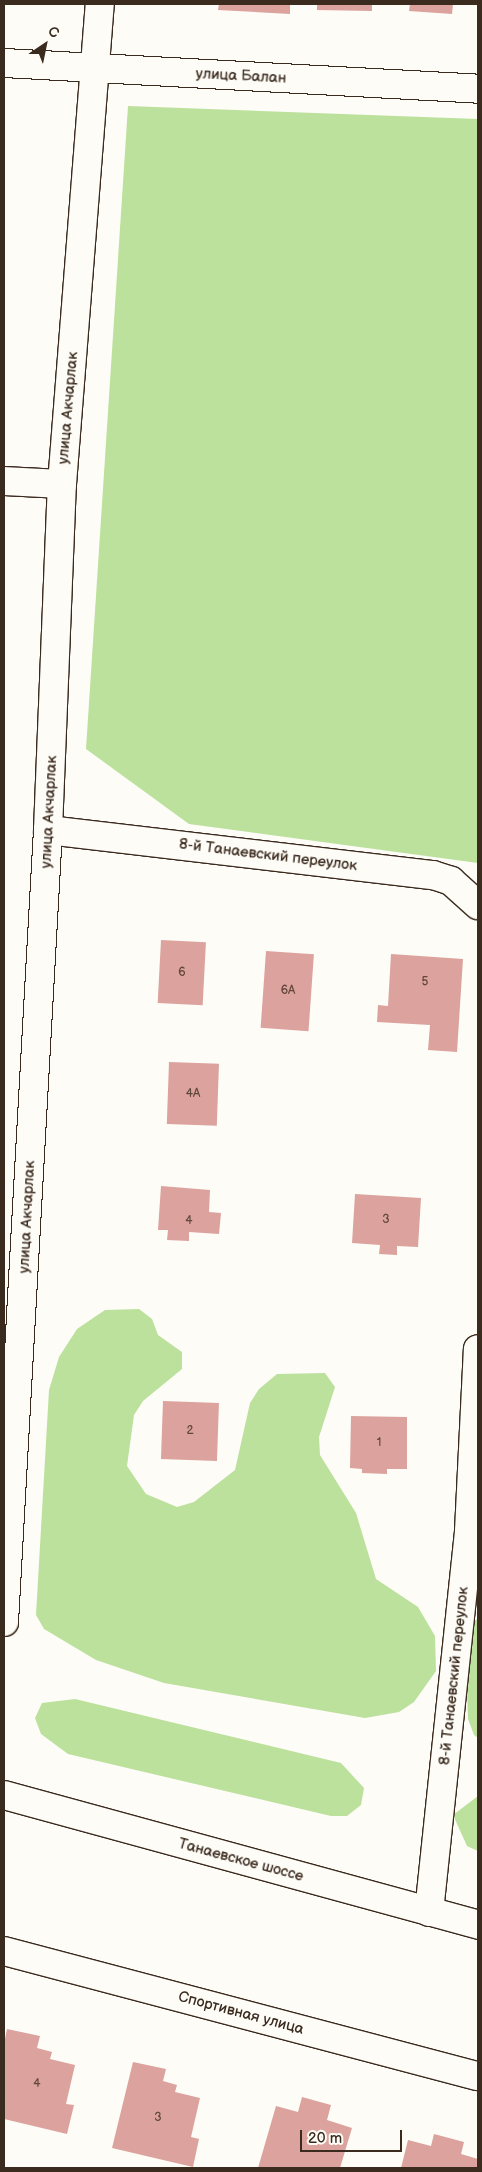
<!DOCTYPE html>
<html>
<head>
<meta charset="utf-8">
<style>
	body { margin:0 }
	#map { position:relative; width:482px; height:2172px; overflow:hidden; background:#fdfcf7; font-family:"Balsamiq Sans",sans-serif }
	div>[style] { position:absolute }
	.green>* { inset:0; background:#bce19c }
	.building>* { inset:0; background:#dca29d; transform-origin:0 0 }
	.roads { filter:drop-shadow(1px 0 #3b2a1e) drop-shadow(-1px 0 #3b2a1e) drop-shadow(0 1px #3b2a1e) drop-shadow(0 -1px #3b2a1e) }
	.minor>* { height:28px; margin:-14px; padding:0 14px; transform-origin:14px; border-radius:14px; background:#fdfcf7 }
	span { translate:-50% -50%; white-space:nowrap; text-align:center; line-height:1.15; -webkit-text-stroke:5px #fdfcf7; paint-order:stroke }
	.number-label { font-size:12px; color:#63483e }
	.number-label span { -webkit-text-stroke-width:0 }
	.street-label { font-size:15px; color:#3b2a1e }
	.frame { position:absolute; inset:0; border:5px solid #3b2a1e; pointer-events:none }
	.north { position:absolute; left:20px; top:20px; width:50px; height:50px; -webkit-text-stroke:4px #fdfcf7; paint-order:stroke; rotate:34deg; font-size:14px; font-weight:700; line-height:20px; text-align:center; color:#3b2a1e }
	.north::after { content:''; display:block; margin:auto; width:18px; height:22px; background:#3b2a1e; clip-path:polygon(50% 0,100% 100%,50% 72%,0 100%) }
	.scale { position:absolute; left:300px; top:2130px; width:102px; height:22px; box-sizing:border-box; border:2px solid #3b2a1e; border-top:0; padding-left:6px; font-size:15px; line-height:18px; white-space:nowrap; color:#3b2a1e; -webkit-text-stroke:4px #fdfcf7; paint-order:stroke }
</style>
</head>
<body>
<div id="map">
	<div class="green">
		<div style="clip-path:polygon(128px 106px,478px 119px,478px 863px,189px 824px,86px 749px)"></div>
		<div style="clip-path:polygon(139px 1309px,152px 1319px,158px 1335px,182px 1352px,182px 1369px,143px 1401px,134px 1415px,127px 1466px,146px 1494px,177px 1507px,194px 1502px,235px 1470px,250px 1403px,259px 1389px,277px 1374px,325px 1373px,335px 1387px,319px 1437px,320px 1455px,356px 1513px,376px 1579px,418px 1607px,435px 1636px,436px 1671px,414px 1702px,399px 1712px,365px 1718px,164px 1683px,96px 1660px,44px 1629px,36px 1615px,49px 1390px,59px 1357px,77px 1329px,105px 1310px)"></div>
		<div style="clip-path:polygon(478px 1619px,478px 1738px,474px 1735px,468px 1719px,465px 1635px,473px 1621px)"></div>
		<div style="clip-path:polygon(75px 1699px,341px 1763px,364px 1788px,361px 1805px,347px 1816px,331px 1816px,68px 1754px,41px 1734px,35px 1718px,42px 1703px)"></div>
		<div style="clip-path:polygon(478px 1796px,478px 1851px,467px 1846px,453px 1815px)"></div>
	</div>
	<div class="building">
		<div style="clip-path:polygon(219px 4px,290px 4px,290px 14px,218px 10px)"></div>
		<div style="clip-path:polygon(317px 4px,372px 4px,372px 11px,317px 10px)"></div>
		<div style="clip-path:polygon(410px 4px,453px 4px,452px 14px,409px 11px)"></div>
		<div style="left:161px;top:940px;width:45px;height:63px;rotate:3deg"></div>
		<div style="left:266px;top:951px;width:48px;height:77px;rotate:4deg"></div>
		<div style="clip-path:polygon(391px 954px,463px 959px,457px 1052px,428px 1050px,430px 1025px,377px 1022px,378px 1005px,388px 1006px)"></div>
		<div style="left:169px;top:1062px;width:50px;height:62px;rotate:2deg"></div>
		<div style="clip-path:polygon(161px 1186px,210px 1190px,209px 1212px,221px 1213px,219px 1234px,189px 1232px,189px 1241px,167px 1240px,168px 1230px,158px 1230px)"></div>
		<div style="clip-path:polygon(355px 1194px,421px 1198px,418px 1247px,397px 1246px,397px 1255px,379px 1254px,380px 1245px,352px 1243px)"></div>
		<div style="left:163px;top:1401px;width:56px;height:58px;rotate:2deg"></div>
		<div style="clip-path:polygon(351px 1416px,407px 1417px,407px 1469px,387px 1469px,387px 1474px,362px 1473px,362px 1469px,350px 1468px)"></div>
		<div style="clip-path:polygon(7px 2029px,40px 2036px,37px 2048px,52px 2052px,50px 2059px,75px 2065px,66px 2104px,74px 2105px,67px 2134px,4px 2119px,4px 2044px)"></div>
		<div style="clip-path:polygon(133px 2062px,166px 2069px,163px 2081px,177px 2085px,175px 2092px,200px 2098px,191px 2137px,199px 2139px,193px 2167px,112px 2148px)"></div>
		<div style="clip-path:polygon(302px 2097px,331px 2105px,327px 2120px,352px 2128px,340px 2168px,258px 2168px,276px 2106px,298px 2112px)"></div>
		<div style="clip-path:polygon(434px 2134px,464px 2142px,461px 2154px,478px 2159px,478px 2168px,401px 2168px,408px 2140px,431px 2146px)"></div>
	</div>
	<div class="roads">
		<div class="minor">
			<div style="left:4px;top:63px;width:475px;rotate:3.1deg"></div>
			<div style="left:4px;top:481px;width:58px;rotate:3deg"></div>
			<div style="left:48px;top:830px;width:388px;rotate:6.7deg"></div>
			<div style="left:433px;top:875px;width:19px;rotate:18deg"></div>
			<div style="left:451px;top:881px;width:36px;rotate:42deg"></div>
			<div style="left:4px;top:1622px;width:793px;rotate:-86.82deg"></div>
			<div style="left:48px;top:830px;width:346px;rotate:-87.7deg"></div>
			<div style="left:62px;top:484px;width:482px;rotate:-85.5deg"></div>
			<div style="left:4px;top:1795px;width:492px;rotate:15.3deg"></div>
			<div style="left:429px;top:1912px;width:383px;rotate:-84deg"></div>
			<div style="left:469px;top:1531px;width:182px;rotate:-87.2deg"></div>
			<div style="left:4px;top:1951px;width:490px;rotate:14.8deg"></div>
		</div>
	</div>
	<div class="number-label">
		<span style="left:182px;top:973px">6</span>
		<span style="left:425px;top:982px">5</span>
		<span style="left:288px;top:991px">6А</span>
		<span style="left:193px;top:1094px">4А</span>
		<span style="left:386px;top:1220px">3</span>
		<span style="left:189px;top:1221px">4</span>
		<span style="left:190px;top:1431px">2</span>
		<span style="left:379px;top:1443px">1</span>
		<span style="left:37px;top:2084px">4</span>
		<span style="left:158px;top:2118px">3</span>
	</div>
	<div class="street-label">
		<span style="left:241px;top:76px;rotate:3deg">улица Балан</span>
		<span style="left:68px;top:408px;rotate:-85deg">улица Акчарлак</span>
		<span style="left:49px;top:812px;rotate:-87deg">улица Акчарлак</span>
		<span style="left:268px;top:855px;rotate:7deg">8-й Танаевский переулок</span>
		<span style="left:27px;top:1217px;rotate:-87deg">улица Акчарлак</span>
		<span style="left:454px;top:1676px;rotate:-84deg">8-й Танаевский переулок</span>
		<span style="left:241px;top:1860px;rotate:15deg">Танаевское шоссе</span>
		<span style="left:241px;top:2013px;rotate:15deg">Спортивная улица</span>
	</div>
	<div class="frame"></div>
	<div class="north">С</div>
	<div class="scale">20 m</div>
</div>
</body>
</html>
